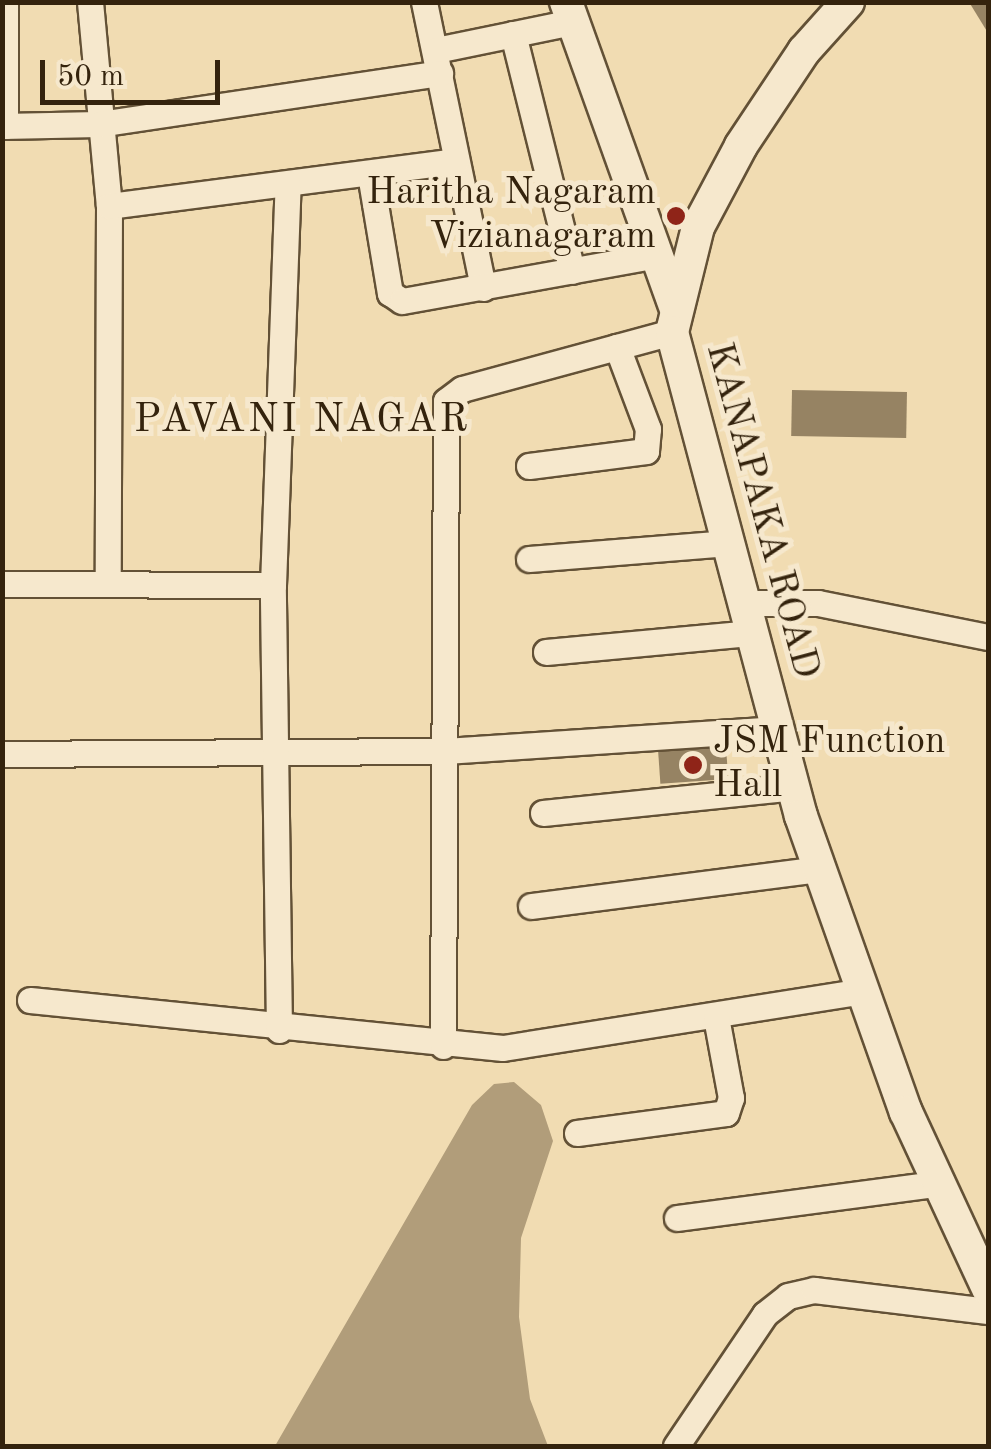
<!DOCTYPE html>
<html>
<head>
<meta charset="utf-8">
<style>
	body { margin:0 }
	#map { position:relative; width:991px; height:1449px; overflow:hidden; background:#f1dcb2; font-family:"Old Standard TT",serif }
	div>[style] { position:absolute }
	.water>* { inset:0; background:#b19d7a }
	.building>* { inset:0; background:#968363; transform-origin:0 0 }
	.roads { filter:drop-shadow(2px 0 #635136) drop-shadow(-2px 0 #635136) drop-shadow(0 2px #635136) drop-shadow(0 -2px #635136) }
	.minor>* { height:25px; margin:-12.5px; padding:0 12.5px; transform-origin:12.5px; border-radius:12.5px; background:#f6e8cd }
	.tertiary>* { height:32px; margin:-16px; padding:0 16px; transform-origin:16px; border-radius:16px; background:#f6e8cd }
	.dots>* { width:28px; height:28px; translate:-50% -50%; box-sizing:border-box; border:5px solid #f6e8cd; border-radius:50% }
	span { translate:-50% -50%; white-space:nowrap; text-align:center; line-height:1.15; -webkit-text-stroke:10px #f6e8cd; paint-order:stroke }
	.poi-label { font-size:38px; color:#34230d }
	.right { translate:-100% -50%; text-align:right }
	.left { translate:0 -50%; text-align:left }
	.street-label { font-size:38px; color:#34230d }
	.neighbourhood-label { font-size:40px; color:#34230d; letter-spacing:2.5px }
	.frame { position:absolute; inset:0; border:5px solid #34230d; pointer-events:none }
	.scale { position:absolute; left:40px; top:60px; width:180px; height:45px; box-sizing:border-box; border:5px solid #34230d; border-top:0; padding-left:12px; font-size:30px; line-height:35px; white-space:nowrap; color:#34230d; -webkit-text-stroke:8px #f6e8cd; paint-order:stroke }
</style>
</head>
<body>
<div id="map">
	<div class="water">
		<div style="clip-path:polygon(514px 1082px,541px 1105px,553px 1141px,521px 1238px,519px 1317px,530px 1399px,548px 1446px,275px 1446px,472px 1105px,494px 1084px)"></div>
	</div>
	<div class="building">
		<div style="clip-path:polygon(969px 2px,988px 2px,988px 33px)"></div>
		<div style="left:792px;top:390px;width:115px;height:46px;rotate:1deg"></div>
		<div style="left:726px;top:747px;width:32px;height:68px;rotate:86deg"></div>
	</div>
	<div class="roads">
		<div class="minor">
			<div style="left:90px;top:2px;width:205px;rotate:84.7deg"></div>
			<div style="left:109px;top:206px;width:376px;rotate:90.2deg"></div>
			<div style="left:424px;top:2px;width:292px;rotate:78.3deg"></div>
			<div style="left:513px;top:34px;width:244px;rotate:76deg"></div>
			<div style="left:436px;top:50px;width:139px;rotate:-11.6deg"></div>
			<div style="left:2px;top:126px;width:97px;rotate:-1.2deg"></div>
			<div style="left:99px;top:124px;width:345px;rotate:-8.5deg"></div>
			<div style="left:5px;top:126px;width:124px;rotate:-90deg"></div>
			<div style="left:370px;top:174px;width:121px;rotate:80.5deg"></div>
			<div style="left:390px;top:293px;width:14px;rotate:34deg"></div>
			<div style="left:402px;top:301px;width:253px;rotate:-10.2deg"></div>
			<div style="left:109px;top:206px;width:350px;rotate:-7.4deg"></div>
			<div style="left:529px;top:466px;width:118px;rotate:-7.3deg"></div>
			<div style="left:646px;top:451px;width:22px;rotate:-85deg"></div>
			<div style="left:648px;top:429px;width:88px;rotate:-110.7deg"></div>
			<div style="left:529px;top:559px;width:200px;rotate:-4.6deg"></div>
			<div style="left:2px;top:584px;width:271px;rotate:0.2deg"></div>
			<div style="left:744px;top:603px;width:74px"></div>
			<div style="left:818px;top:603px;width:173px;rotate:11.3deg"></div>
			<div style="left:546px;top:652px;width:207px;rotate:-5.3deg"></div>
			<div style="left:2px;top:754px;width:443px;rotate:-0.4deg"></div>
			<div style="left:445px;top:751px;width:334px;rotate:-3.8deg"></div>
			<div style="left:543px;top:813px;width:251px;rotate:-5.9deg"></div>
			<div style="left:531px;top:906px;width:291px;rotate:-7.3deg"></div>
			<div style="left:30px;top:1000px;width:475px;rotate:5.8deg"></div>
			<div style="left:503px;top:1048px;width:364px;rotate:-9deg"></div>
			<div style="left:279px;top:1030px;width:445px;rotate:-90.8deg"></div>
			<div style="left:273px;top:585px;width:401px;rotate:-87.9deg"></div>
			<div style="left:443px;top:1046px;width:645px;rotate:-89.73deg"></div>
			<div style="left:446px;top:401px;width:20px;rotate:-37deg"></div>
			<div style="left:462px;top:389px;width:218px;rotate:-15.2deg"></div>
			<div style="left:577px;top:1133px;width:150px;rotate:-7.6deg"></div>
			<div style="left:726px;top:1113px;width:16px;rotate:-72deg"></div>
			<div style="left:731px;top:1098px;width:82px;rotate:-100.5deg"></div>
			<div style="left:677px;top:1218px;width:260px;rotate:-7.5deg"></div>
			<div style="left:676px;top:1446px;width:159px;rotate:-56deg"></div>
			<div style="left:765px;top:1314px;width:29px;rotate:-38deg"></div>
			<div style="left:788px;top:1296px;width:27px;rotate:-13deg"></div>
			<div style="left:814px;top:1290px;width:175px;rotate:6.9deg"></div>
		</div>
		<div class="tertiary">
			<div style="left:566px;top:2px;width:323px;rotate:70.3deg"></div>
			<div style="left:848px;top:2px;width:66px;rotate:131.9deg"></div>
			<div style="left:804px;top:51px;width:114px;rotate:123.6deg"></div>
			<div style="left:741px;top:146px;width:92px;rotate:118deg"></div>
			<div style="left:698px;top:227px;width:108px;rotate:103.9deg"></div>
			<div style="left:672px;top:332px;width:501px;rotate:75.08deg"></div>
			<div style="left:801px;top:816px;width:314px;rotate:70.5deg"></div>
			<div style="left:906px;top:1112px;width:195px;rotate:65.1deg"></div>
		</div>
	</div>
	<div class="dots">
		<div style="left:676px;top:216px;background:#8f2418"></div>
		<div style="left:693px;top:765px;background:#8f2418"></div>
	</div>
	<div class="poi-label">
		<span class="right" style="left:656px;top:216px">Haritha Nagaram<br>Vizianagaram</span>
		<span class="left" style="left:713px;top:765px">JSM Function<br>Hall</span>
	</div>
	<div class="street-label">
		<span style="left:761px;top:511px;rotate:75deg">KANAPAKA ROAD</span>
	</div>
	<div class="neighbourhood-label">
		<span style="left:302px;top:421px">PAVANI NAGAR</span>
	</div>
	<div class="frame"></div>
	<div class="scale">50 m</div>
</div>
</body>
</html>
